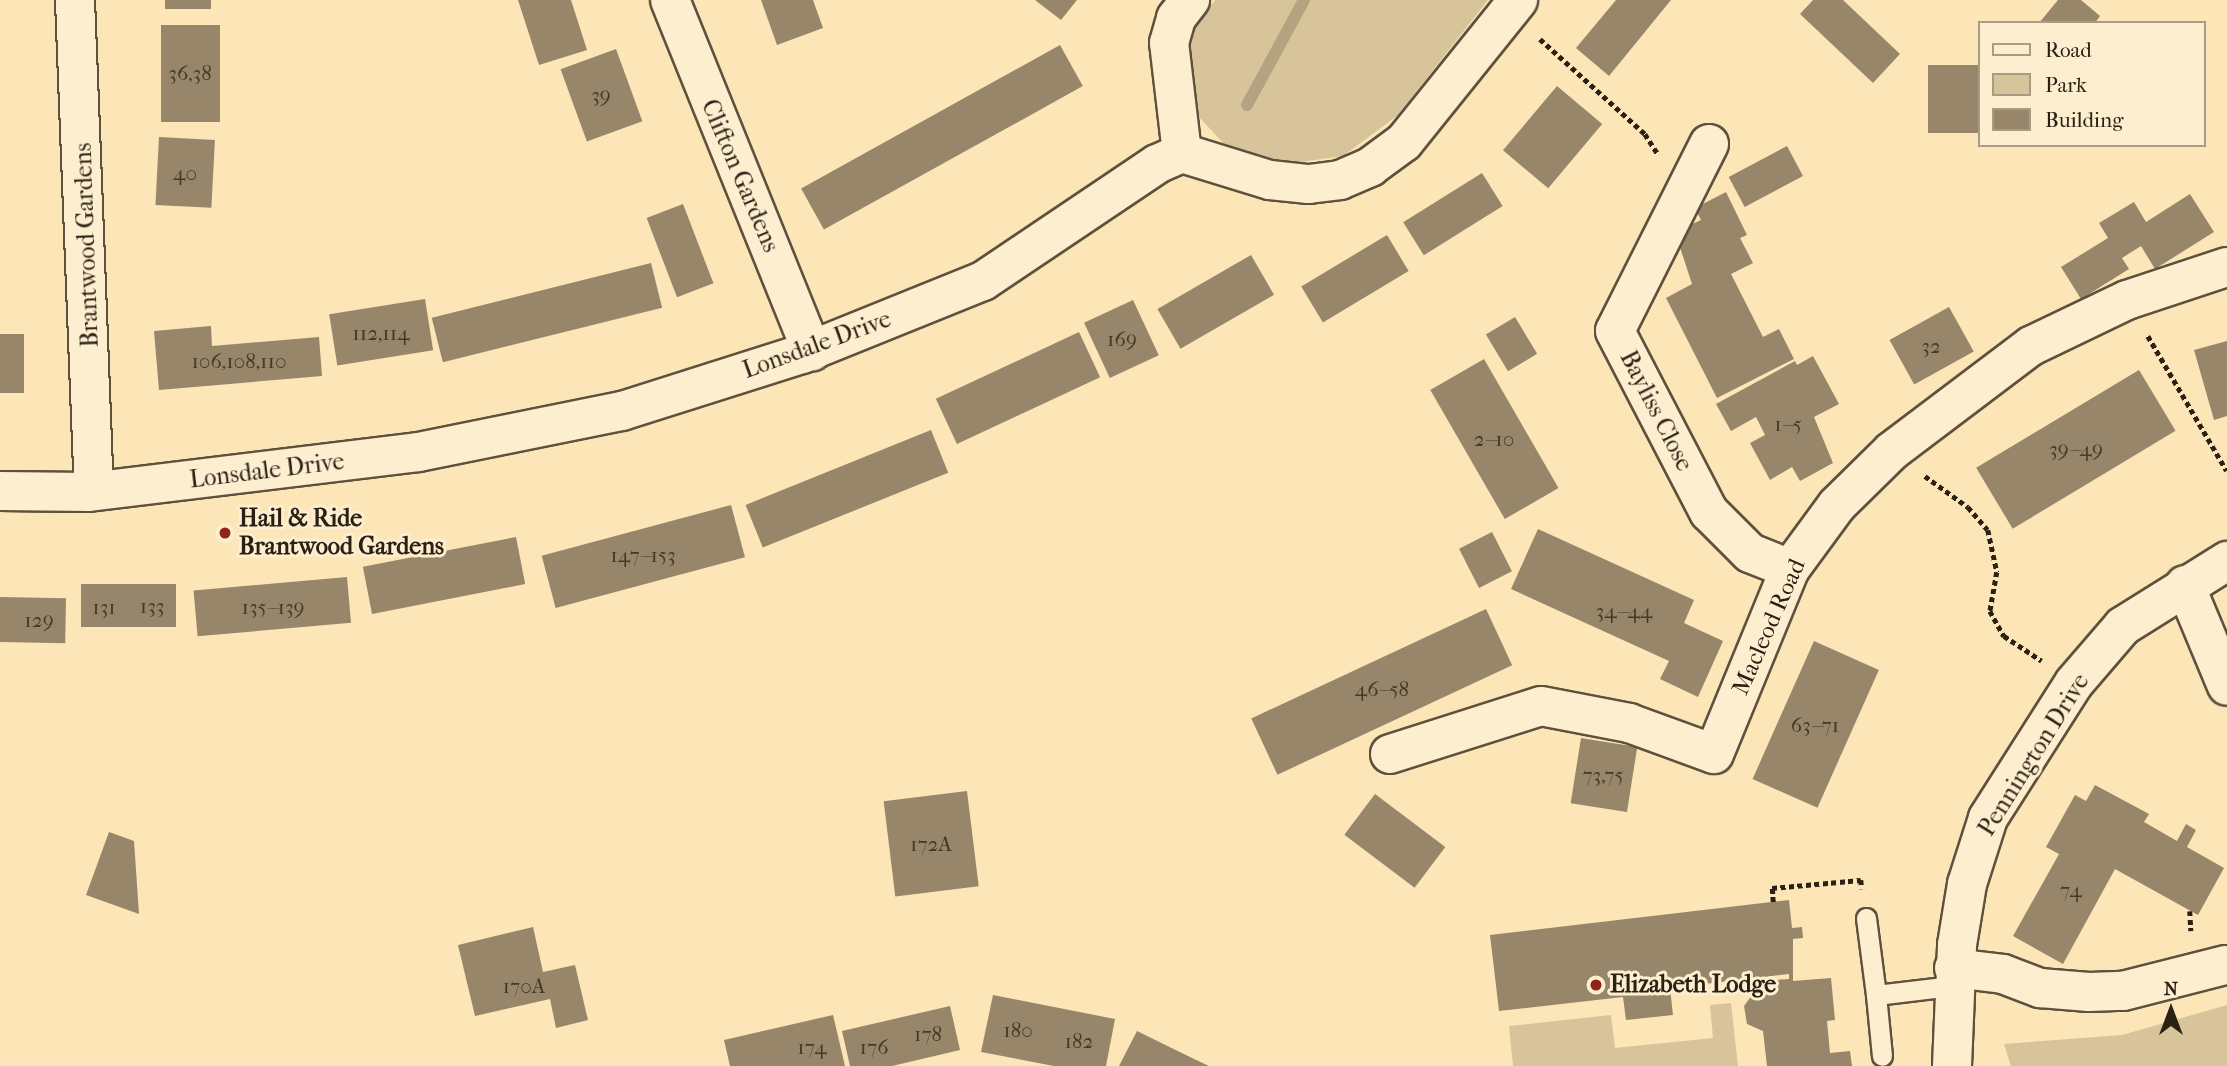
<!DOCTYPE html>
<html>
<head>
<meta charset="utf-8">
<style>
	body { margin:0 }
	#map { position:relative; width:2227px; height:1066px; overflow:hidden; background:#fce5b7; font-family:"IM FELL French Canon",serif }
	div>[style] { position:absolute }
	.green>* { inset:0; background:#d8c49b }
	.stream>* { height:12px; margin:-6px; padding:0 6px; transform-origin:6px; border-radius:6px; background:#b5a280 }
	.building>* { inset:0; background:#978669; transform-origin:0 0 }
	.path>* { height:4.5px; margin-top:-2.25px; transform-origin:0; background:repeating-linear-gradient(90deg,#2a2014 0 5px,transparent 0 8.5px) }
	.roads { filter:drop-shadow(2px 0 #5e513d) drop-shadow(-2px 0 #5e513d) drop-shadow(0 2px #5e513d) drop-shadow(0 -2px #5e513d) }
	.lane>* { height:19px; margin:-9.5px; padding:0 9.5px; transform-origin:9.5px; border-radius:9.5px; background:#fdeed0 }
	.street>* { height:38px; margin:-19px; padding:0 19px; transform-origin:19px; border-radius:19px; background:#fdeed0 }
	.dots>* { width:19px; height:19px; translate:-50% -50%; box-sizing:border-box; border:4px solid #fdeed0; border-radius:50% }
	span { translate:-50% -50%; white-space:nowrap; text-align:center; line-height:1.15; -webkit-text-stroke:6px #fdeed0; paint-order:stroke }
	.number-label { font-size:21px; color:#453a29 }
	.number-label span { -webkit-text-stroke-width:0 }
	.street-label { font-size:24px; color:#2a2014 }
	.poi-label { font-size:24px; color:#2a2014; font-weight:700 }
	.left { translate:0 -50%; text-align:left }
	.legend { position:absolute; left:1978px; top:21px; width:228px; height:126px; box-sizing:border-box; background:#fdeed0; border:2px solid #a99c85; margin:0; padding:9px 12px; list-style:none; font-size:21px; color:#2a2014 }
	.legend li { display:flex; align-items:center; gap:14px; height:35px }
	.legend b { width:35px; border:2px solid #a99c85 }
	.north { position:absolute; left:2136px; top:975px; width:70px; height:70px; -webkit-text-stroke:5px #fdeed0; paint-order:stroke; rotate:0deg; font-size:19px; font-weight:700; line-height:28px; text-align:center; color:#2a2014 }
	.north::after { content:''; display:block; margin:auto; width:24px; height:32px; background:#2a2014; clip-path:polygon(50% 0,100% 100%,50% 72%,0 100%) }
</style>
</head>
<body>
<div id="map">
	<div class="green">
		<div style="clip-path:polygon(1215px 0,1488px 0,1397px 116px,1343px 156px,1272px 166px,1226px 146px,1199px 117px,1182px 66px,1196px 25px)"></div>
		<div style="clip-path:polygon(1731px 1003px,1738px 1066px,1513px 1066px,1509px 1026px,1611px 1015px,1615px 1048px,1713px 1038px,1710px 1005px)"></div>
		<div style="clip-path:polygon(2227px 1005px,2227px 1066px,2011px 1066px,2004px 1044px,2122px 1035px)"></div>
	</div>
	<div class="stream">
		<div style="left:1247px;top:105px;width:119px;rotate:-61.5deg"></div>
	</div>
	<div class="building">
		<div style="left:165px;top:0;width:46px;height:9px"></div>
		<div style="clip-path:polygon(518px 0,571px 0,587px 50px,539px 65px)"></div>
		<div style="clip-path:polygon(761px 0,813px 0,823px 28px,777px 45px)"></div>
		<div style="clip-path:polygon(1035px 0,1077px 0,1061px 20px)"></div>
		<div style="clip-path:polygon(1616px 0,1671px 0,1609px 76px,1576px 48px)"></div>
		<div style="clip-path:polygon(1813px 0,1843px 0,1900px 54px,1873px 83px,1800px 14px)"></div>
		<div style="clip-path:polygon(2058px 0,2081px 0,2100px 16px,2095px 23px,2039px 23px)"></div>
		<div style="left:161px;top:25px;width:59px;height:97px"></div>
		<div style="left:1060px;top:45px;width:47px;height:296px;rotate:61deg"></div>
		<div style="left:616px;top:49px;width:77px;height:59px;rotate:70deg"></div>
		<div style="left:1928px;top:65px;width:52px;height:68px"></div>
		<div style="left:1557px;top:86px;width:59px;height:84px;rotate:40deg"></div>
		<div style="left:159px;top:137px;width:56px;height:68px;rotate:3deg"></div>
		<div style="left:1787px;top:146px;width:34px;height:66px;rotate:62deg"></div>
		<div style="left:1482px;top:173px;width:39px;height:93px;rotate:58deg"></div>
		<div style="clip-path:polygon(1726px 192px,1747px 235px,1740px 238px,1753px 263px,1731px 274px,1763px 337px,1779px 329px,1794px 359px,1717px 398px,1666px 298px,1692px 284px,1675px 232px,1701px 220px,1695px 208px)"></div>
		<div style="clip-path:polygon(2190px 194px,2214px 232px,2155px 269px,2141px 246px,2122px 258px,2129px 269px,2081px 299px,2061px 267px,2108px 238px,2099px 223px,2134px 202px,2146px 222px)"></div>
		<div style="left:683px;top:204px;width:85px;height:39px;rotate:69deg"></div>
		<div style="left:1387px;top:235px;width:42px;height:100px;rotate:59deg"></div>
		<div style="left:1251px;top:255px;width:46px;height:108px;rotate:60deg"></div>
		<div style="left:651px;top:263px;width:46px;height:226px;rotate:76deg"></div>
		<div style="left:425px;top:299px;width:52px;height:97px;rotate:81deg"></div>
		<div style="left:1133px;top:300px;width:61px;height:54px;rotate:65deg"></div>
		<div style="left:1949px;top:307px;width:51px;height:68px;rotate:61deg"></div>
		<div style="left:1515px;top:317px;width:43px;height:34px;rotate:59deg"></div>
		<div style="clip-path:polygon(211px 326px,212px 346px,319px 337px,322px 376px,159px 390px,154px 331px)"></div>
		<div style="left:1079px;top:332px;width:50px;height:158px;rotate:65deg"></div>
		<div style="left:0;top:334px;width:24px;height:59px"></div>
		<div style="clip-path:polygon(2227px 341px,2227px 416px,2214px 420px,2194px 350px)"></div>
		<div style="clip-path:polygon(1813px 356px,1839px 404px,1814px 417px,1833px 463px,1800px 481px,1792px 467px,1770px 480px,1750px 443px,1765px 435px,1756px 417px,1731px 431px,1716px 404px,1795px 361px,1797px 365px)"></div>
		<div style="left:1484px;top:359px;width:149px;height:62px;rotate:60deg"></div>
		<div style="left:2139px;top:370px;width:71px;height:190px;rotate:59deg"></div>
		<div style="left:931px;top:430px;width:46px;height:200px;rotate:68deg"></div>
		<div style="left:731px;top:505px;width:54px;height:196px;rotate:75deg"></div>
		<div style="clip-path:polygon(1538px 529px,1694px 600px,1684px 623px,1723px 641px,1698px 697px,1660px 679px,1669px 661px,1511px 589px)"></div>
		<div style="left:1492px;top:532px;width:44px;height:37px;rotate:63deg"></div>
		<div style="left:516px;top:537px;width:48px;height:156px;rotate:79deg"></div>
		<div style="left:347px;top:577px;width:46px;height:154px;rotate:85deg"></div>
		<div style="left:176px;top:584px;width:43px;height:95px;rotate:90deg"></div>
		<div style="left:0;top:597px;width:66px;height:45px;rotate:1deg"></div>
		<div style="left:1486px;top:609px;width:62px;height:259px;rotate:65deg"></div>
		<div style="left:1814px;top:641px;width:71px;height:151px;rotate:24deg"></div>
		<div style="left:1581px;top:738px;width:57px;height:66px;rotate:9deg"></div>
		<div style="clip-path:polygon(2095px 785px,2149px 814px,2144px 822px,2177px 841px,2186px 824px,2196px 830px,2187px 847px,2224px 868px,2198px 915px,2115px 869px,2063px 964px,2013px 936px,2059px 854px,2046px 847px,2075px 795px,2086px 801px)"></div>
		<div style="left:967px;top:791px;width:96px;height:84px;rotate:83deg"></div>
		<div style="left:1375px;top:794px;width:88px;height:51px;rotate:37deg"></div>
		<div style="clip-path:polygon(109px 832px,134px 841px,139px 914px,86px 895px)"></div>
		<div style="clip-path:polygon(1789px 900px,1792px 928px,1802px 927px,1803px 938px,1793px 939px,1793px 981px,1831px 978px,1835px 1020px,1827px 1021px,1830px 1053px,1850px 1051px,1852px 1066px,1767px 1066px,1763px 1031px,1747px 1024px,1744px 1006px,1752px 995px,1778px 992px,1776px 980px,1789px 979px,1789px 974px,1670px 988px,1673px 1015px,1626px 1020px,1623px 997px,1499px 1011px,1490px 935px)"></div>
		<div style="clip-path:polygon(533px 927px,543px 972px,575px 965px,588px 1020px,556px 1028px,550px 999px,475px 1016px,458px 945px)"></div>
		<div style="clip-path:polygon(993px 995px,1115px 1019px,1106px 1066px,1054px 1066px,981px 1052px)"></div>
		<div style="clip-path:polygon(950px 1006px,960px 1050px,892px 1066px,850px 1066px,842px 1031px)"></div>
		<div style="clip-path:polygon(833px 1015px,845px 1066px,730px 1066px,724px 1040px)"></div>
		<div style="clip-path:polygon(1137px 1031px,1190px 1057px,1209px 1066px,1119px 1066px)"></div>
	</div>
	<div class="path">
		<div style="left:1540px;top:39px;width:142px;rotate:42.1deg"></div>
		<div style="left:1645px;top:134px;width:24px;rotate:57deg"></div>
		<div style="left:2148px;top:336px;width:156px;rotate:59.7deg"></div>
		<div style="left:1925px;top:476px;width:53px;rotate:35.8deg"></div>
		<div style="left:1968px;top:507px;width:30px;rotate:49deg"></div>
		<div style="left:1988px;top:530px;width:43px;rotate:77.9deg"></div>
		<div style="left:1997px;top:572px;width:40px;rotate:100deg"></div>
		<div style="left:1990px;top:611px;width:29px;rotate:61deg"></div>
		<div style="left:2004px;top:636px;width:45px;rotate:33.3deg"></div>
		<div style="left:1773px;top:902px;width:14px;rotate:-94deg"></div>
		<div style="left:1772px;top:888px;width:89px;rotate:-5.1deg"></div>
		<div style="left:1861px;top:880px;width:9px;rotate:84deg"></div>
		<div style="left:2190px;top:911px;width:20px;rotate:87deg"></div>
	</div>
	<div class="roads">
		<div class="lane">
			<div style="left:1866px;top:918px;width:78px;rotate:82.6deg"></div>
			<div style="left:1876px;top:995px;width:77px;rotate:-6.8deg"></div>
			<div style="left:1876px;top:995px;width:61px;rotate:84.4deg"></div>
		</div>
		<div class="street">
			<div style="left:75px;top:0;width:491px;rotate:87.8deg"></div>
			<div style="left:670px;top:0;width:379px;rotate:68deg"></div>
			<div style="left:1709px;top:144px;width:209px;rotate:116.7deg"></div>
			<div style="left:1615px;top:331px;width:204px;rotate:62.6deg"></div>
			<div style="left:1709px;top:512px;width:58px;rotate:45deg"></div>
			<div style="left:1750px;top:553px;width:43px;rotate:21.8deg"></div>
			<div style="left:1182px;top:153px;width:111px;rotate:-96.7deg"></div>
			<div style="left:1169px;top:43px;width:26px;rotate:-74deg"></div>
			<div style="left:1176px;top:18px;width:23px;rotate:-52deg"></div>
			<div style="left:0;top:491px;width:89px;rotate:0.6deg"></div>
			<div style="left:89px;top:492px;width:331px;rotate:-6.9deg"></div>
			<div style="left:418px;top:452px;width:208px;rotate:-11.4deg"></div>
			<div style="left:622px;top:411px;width:189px;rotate:-17.6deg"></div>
			<div style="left:802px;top:354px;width:195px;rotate:-22deg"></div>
			<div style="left:983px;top:281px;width:210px;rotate:-33.9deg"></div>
			<div style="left:1157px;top:164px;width:27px;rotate:-24deg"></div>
			<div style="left:1182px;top:153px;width:92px;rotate:17.1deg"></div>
			<div style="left:1270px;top:180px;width:39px;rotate:6deg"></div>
			<div style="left:1309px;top:184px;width:31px;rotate:-7deg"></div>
			<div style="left:1340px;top:180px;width:33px;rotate:-23deg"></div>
			<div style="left:1370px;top:167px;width:42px;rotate:-36.3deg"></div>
			<div style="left:1404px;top:142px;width:182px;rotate:-51.2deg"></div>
			<div style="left:2185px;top:585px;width:109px;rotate:67.4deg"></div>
			<div style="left:1390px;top:754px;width:158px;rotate:-17.6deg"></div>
			<div style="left:1541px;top:706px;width:90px;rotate:10.9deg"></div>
			<div style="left:1629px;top:723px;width:90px;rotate:20deg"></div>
			<div style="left:1714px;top:754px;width:200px;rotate:-67.7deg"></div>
			<div style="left:1790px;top:569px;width:79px;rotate:-53.7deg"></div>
			<div style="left:1837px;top:505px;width:77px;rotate:-44.5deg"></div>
			<div style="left:1892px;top:451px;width:174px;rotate:-37.1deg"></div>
			<div style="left:2031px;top:346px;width:106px;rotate:-25.6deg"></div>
			<div style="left:2127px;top:300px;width:105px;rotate:-18.3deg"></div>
			<div style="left:1954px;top:968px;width:49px;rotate:7deg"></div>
			<div style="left:2003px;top:974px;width:40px;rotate:21deg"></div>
			<div style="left:2040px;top:988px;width:49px;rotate:4.7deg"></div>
			<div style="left:2089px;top:992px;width:34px;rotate:-2deg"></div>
			<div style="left:2123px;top:991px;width:105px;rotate:-14.3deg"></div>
			<div style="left:1952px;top:1066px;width:121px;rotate:-87.6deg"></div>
			<div style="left:1957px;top:945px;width:62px;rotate:-80.7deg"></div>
			<div style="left:1967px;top:884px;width:69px;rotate:-72.3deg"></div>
			<div style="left:1988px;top:818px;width:160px;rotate:-57.5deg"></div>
			<div style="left:2074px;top:683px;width:75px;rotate:-49.3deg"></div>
			<div style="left:2123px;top:626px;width:123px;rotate:-32deg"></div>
		</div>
	</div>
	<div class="dots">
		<div style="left:225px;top:533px;background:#8f2418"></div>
		<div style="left:1596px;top:985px;background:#8f2418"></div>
	</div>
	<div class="number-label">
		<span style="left:190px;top:73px">36,38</span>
		<span style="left:601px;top:95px">39</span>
		<span style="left:185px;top:173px">40</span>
		<span style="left:381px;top:333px">112,114</span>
		<span style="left:1122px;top:339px">169</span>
		<span style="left:1931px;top:346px">32</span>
		<span style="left:239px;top:361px">106,108,110</span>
		<span style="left:1788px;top:424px">1--5</span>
		<span style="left:1494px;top:439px">2--10</span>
		<span style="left:2076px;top:449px">39--49</span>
		<span style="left:643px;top:555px">147--153</span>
		<span style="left:152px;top:606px">133</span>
		<span style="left:104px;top:607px">131</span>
		<span style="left:273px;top:607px">135--139</span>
		<span style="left:1624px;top:611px">34--44</span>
		<span style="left:39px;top:620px">129</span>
		<span style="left:1382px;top:689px">46--58</span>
		<span style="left:1815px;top:725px">63--71</span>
		<span style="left:1603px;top:775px">73,75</span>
		<span style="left:931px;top:844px">172A</span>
		<span style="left:2071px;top:890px">74</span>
		<span style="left:524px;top:986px">170A</span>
		<span style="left:1018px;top:1030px">180</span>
		<span style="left:928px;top:1034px">178</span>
		<span style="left:1079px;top:1041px">182</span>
		<span style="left:812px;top:1047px">174</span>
		<span style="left:874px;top:1047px">176</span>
	</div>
	<div class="street-label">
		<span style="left:740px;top:176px;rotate:67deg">Clifton Gardens</span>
		<span style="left:87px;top:245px;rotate:-92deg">Brantwood Gardens</span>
		<span style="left:817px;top:345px;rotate:-20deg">Lonsdale Drive</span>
		<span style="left:1656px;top:411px;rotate:63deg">Bayliss Close</span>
		<span style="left:267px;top:471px;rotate:-7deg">Lonsdale Drive</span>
		<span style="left:1769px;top:627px;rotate:-66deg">Macleod Road</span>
		<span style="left:2034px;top:755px;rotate:-58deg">Pennington Drive</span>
	</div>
	<div class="poi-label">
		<span class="left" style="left:239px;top:533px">Hail &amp; Ride<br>Brantwood Gardens</span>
		<span class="left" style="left:1610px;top:985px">Elizabeth Lodge</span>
	</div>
	<ul class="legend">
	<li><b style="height:9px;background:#fdeed0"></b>Road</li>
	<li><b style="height:19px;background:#d8c49b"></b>Park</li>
	<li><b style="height:19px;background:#978669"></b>Building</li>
	</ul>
	<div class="north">N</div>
</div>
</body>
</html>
